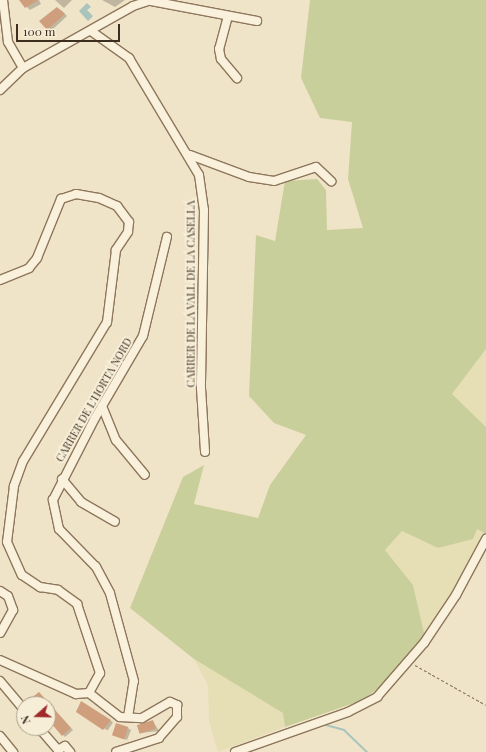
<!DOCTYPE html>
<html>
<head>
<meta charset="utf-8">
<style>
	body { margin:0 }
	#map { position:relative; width:486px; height:752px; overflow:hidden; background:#f0e4c8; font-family:"Playfair Display",serif }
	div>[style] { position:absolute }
	.farmland>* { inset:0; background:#e6deb5 }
	.green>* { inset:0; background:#c9cf9b }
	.water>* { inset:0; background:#a9c4bc }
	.shadow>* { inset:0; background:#0003; transform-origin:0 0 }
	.stream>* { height:2px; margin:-1px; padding:0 1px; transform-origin:1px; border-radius:1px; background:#a9c4bc }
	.building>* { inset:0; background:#cf9f7d; transform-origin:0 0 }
	.path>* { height:1px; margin-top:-0.5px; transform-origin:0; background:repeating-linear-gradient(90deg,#8d765c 0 3px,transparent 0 5px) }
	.roads { filter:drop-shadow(1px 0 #8d765c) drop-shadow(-1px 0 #8d765c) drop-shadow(0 1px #8d765c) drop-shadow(0 -1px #8d765c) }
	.minor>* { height:8px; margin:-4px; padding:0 4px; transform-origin:4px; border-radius:4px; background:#faf1dc }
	span { translate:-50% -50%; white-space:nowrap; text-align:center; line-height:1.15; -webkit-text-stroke:4px #f7eed8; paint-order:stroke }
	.street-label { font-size:11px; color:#3d2e20 }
	.north { position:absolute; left:16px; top:696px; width:40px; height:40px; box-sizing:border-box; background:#f7eed8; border:1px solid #ada18e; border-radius:50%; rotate:250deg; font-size:11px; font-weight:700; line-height:16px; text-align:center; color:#3d2e20 }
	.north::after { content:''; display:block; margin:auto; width:14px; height:18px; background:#9e2a2b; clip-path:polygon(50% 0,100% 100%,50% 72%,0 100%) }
	.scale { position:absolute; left:16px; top:24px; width:104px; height:18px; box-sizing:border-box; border:2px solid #3d2e20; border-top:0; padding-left:5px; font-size:12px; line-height:14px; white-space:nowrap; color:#3d2e20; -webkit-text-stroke:3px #f7eed8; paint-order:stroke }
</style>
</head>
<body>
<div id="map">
	<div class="farmland">
		<div style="clip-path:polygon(486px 349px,486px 427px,452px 394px)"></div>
		<div style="clip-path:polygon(477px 529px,486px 534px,425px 637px,413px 585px,385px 550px,402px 531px,438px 548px)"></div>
		<div style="clip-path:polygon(194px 659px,284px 713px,285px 727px,218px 752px,209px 721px,208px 685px)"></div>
	</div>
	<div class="green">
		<div style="clip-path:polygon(310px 0,486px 0,486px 349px,452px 394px,486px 427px,486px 534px,477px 529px,473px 539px,438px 548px,402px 531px,385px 550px,413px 585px,425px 637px,381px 686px,363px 700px,285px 727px,283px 713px,194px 659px,130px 608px,183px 477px,204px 465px,194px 504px,258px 518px,270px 485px,306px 435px,274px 423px,249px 396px,256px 235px,275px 241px,285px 181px,317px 179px,326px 190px,327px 230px,363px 228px,348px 179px,352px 122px,320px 118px,301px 78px)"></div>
	</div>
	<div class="water">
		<div style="clip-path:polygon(87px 3px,91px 7px,87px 10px,93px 16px,88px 21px,79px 11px)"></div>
	</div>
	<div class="shadow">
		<div style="clip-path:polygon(20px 0,39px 0,41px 4px,30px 10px)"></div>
		<div style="clip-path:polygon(55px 0,72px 0,64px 8px)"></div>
		<div style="clip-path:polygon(102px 0,125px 0,115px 7px)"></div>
		<div style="clip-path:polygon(61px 10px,67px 16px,51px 31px,48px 29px)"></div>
		<div style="clip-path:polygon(39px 693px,73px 730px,65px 737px,48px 719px,48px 704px,35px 704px)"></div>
		<div style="left:82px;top:702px;width:37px;height:10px;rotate:33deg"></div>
		<div style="clip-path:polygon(153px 721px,159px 731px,141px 733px)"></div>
		<div style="clip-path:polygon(128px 728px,131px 730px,127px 740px,116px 736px)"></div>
	</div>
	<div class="stream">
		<div style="left:322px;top:724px;width:23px;rotate:15deg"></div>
		<div style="left:344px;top:730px;width:32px;rotate:44deg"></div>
	</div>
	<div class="building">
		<div style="clip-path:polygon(19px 0,38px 0,25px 8px)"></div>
		<div style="clip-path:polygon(57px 7px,65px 14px,47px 30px,39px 21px)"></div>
		<div style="clip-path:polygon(39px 692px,71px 728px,62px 736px,50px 722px,48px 724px,48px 704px,33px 704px,30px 699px)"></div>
		<div style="clip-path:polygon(81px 701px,111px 720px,103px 730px,76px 712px)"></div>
		<div style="left:153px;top:720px;width:9px;height:17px;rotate:72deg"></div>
		<div style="left:116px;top:723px;width:13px;height:13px;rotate:18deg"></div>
	</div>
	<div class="path">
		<div style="left:415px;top:665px;width:81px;rotate:29.4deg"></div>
	</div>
	<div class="roads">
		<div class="minor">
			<div style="left:3px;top:0;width:42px;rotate:83.2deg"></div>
			<div style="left:8px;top:42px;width:30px;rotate:60deg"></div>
			<div style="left:151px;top:1px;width:108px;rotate:10.7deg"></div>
			<div style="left:228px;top:16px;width:34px;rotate:105deg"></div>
			<div style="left:219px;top:49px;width:10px;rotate:79deg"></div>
			<div style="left:221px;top:59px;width:25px;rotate:50deg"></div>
			<div style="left:91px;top:31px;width:47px;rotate:35.4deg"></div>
			<div style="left:129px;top:58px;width:136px;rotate:59.1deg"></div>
			<div style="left:199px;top:175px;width:35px;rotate:82deg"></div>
			<div style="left:204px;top:210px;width:178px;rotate:91deg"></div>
			<div style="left:201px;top:388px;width:64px;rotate:86.4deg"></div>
			<div style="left:0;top:90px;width:32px;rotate:-44deg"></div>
			<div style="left:23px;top:68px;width:126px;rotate:-29.4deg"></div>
			<div style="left:133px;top:6px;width:20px;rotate:-18deg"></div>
			<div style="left:190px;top:155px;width:63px;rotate:20.4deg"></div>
			<div style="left:249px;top:177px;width:25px;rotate:9deg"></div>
			<div style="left:274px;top:181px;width:44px;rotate:-18.4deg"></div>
			<div style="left:316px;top:167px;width:21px;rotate:43deg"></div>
			<div style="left:0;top:280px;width:31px;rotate:-22deg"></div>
			<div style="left:29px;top:268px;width:13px;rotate:-51deg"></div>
			<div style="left:37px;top:258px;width:64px;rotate:-67.9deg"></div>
			<div style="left:61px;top:199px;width:16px;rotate:-18deg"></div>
			<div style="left:76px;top:194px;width:23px;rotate:10deg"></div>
			<div style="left:99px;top:198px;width:20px;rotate:24deg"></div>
			<div style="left:117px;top:206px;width:20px;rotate:53deg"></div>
			<div style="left:129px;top:222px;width:10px;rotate:96deg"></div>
			<div style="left:128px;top:232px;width:22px;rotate:124deg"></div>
			<div style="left:116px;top:250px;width:73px;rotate:97.1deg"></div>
			<div style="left:107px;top:322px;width:162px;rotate:121.1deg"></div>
			<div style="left:23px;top:461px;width:27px;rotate:110deg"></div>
			<div style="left:14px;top:486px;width:56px;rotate:97.1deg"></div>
			<div style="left:7px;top:542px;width:36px;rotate:66deg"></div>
			<div style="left:22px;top:575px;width:22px;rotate:34deg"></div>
			<div style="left:40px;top:587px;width:18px;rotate:9deg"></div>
			<div style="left:58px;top:590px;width:24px;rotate:36deg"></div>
			<div style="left:77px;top:604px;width:73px;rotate:71.6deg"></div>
			<div style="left:100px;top:673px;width:23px;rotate:119deg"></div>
			<div style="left:89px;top:693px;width:13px;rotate:176deg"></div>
			<div style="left:76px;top:694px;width:83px;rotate:-155.9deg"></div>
			<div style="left:102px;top:406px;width:37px;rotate:68deg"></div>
			<div style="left:116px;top:440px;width:45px;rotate:50.4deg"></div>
			<div style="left:62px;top:479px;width:30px;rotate:50deg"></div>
			<div style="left:81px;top:502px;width:39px;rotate:30deg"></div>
			<div style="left:0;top:591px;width:9px;rotate:32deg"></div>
			<div style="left:8px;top:596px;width:15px;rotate:70deg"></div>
			<div style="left:13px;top:610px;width:26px;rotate:119deg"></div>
			<div style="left:0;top:681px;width:38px;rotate:50deg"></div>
			<div style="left:89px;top:693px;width:39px;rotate:38deg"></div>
			<div style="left:120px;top:717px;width:22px;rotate:3deg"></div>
			<div style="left:142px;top:718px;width:32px;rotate:-30deg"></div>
			<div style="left:170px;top:702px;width:8px;rotate:23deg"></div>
			<div style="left:177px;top:705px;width:12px;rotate:90deg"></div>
			<div style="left:177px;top:717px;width:28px;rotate:131deg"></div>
			<div style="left:159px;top:738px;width:45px;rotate:162deg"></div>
			<div style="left:128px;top:717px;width:36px;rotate:-81deg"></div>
			<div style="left:134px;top:681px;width:91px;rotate:-105.3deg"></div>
			<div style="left:110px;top:593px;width:30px;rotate:-118deg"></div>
			<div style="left:96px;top:567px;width:53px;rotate:-134.2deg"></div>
			<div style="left:59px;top:529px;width:30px;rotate:-102deg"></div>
			<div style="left:53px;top:500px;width:92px;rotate:-62.9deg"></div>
			<div style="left:95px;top:418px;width:95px;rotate:-59.7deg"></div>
			<div style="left:143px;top:336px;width:102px;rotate:-76.4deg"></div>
			<div style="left:39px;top:728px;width:29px;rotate:49deg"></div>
			<div style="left:58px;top:750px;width:8px;rotate:-30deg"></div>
			<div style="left:65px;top:746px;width:8px;rotate:50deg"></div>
			<div style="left:0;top:736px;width:21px;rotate:51deg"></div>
			<div style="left:235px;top:752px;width:120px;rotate:-19.5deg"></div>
			<div style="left:348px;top:712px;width:33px;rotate:-27deg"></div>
			<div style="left:377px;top:697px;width:72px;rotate:-49deg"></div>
			<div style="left:424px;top:643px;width:58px;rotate:-56.3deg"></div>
			<div style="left:456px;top:595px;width:64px;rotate:-61.8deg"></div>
		</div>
	</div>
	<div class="street-label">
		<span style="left:191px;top:294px;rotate:-90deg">CARRER DE LA VALL DE LA CASELLA</span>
		<span style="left:94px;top:400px;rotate:-60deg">CARRER DE L'HORTA NORD</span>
	</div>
	<div class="north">N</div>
	<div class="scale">100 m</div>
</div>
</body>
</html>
